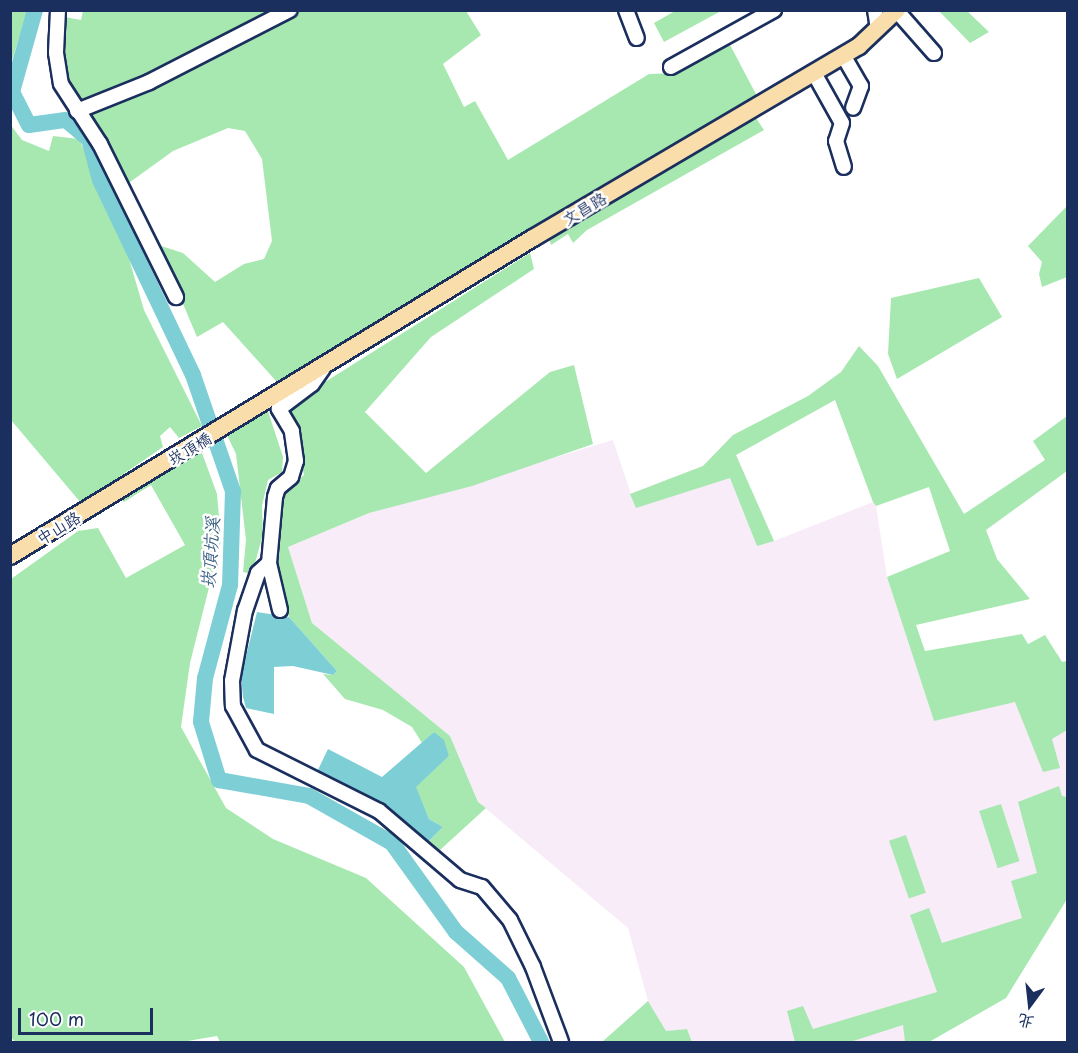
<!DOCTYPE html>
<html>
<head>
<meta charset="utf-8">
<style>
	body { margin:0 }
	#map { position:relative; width:1078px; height:1053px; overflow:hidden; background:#fff; font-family:"Playpen Sans","LXGW WenKai TC",sans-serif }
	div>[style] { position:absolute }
	.built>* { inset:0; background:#f8ecf9 }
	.green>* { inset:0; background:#a7e8b1; transform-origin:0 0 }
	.water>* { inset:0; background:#7ecfd5 }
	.river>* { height:16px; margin:-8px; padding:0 8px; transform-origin:8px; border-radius:8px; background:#7ecfd5 }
	.roads { filter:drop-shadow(2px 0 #1b2f5e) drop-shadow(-2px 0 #1b2f5e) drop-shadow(0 2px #1b2f5e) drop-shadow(0 -2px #1b2f5e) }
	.minor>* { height:14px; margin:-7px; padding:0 7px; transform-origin:7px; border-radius:7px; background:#fff }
	.major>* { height:16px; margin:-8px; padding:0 8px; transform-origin:8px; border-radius:8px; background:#f9deab }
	span { translate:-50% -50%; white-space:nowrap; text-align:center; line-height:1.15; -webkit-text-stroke:5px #fff; paint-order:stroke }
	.street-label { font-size:16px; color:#1b2f5e }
	.water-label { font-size:18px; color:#395f82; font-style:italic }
	.frame { position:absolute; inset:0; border:12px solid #1b2f5e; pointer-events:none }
	.north { position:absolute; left:1000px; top:975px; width:60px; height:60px; -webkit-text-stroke:4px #fff; paint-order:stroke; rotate:195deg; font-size:16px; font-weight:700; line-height:24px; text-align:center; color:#1b2f5e }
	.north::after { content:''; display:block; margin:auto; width:21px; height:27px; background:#1b2f5e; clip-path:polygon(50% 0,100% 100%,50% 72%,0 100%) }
	.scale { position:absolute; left:18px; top:1008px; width:135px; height:27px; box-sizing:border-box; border:3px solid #1b2f5e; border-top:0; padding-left:8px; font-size:18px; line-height:21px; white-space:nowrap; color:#1b2f5e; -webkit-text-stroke:4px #fff; paint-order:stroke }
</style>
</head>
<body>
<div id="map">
	<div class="built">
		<div style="clip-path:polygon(733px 435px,736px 455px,774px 541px,873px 502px,876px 506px,887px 577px,934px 721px,1058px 653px,1062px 662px,1067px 661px,1067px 894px,929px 1042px,692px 1042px,687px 1029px,666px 1031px,648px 1001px,628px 928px,478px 802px,450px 736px,312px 623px,288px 547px,369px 513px,613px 440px,631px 494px,703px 466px)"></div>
	</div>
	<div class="green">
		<div style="clip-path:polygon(11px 10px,27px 11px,11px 64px,10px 11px)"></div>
		<div style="clip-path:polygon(83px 11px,466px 11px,481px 35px,443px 64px,464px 107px,475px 101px,508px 160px,649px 74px,676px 73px,729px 43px,758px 98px,277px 382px,223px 322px,197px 337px,158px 245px,183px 253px,215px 282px,244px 264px,264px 259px,272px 241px,262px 159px,245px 131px,228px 128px,173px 151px,126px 185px,80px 98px,69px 85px,62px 52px,65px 17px,81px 20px)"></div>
		<div style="clip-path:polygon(675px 11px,675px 10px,721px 11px,664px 42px,654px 23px)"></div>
		<div style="clip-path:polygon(939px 11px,967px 11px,989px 32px,970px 43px)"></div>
		<div style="clip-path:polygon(756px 118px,764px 130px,587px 230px,573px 243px,568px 234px,551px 245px,547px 232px)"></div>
		<div style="clip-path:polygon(10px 124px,22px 140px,49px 151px,53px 136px,79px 139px,121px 231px,144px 310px,202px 426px,179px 438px,170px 427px,160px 436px,163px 447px,81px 503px,11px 420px)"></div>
		<div style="clip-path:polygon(1067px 206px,1067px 277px,1042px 287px,1039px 274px,1042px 262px,1028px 246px)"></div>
		<div style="clip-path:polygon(530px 253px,534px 269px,431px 337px,365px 412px,426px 473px,550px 372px,574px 365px,593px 444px,472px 486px,369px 513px,288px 547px,312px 623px,450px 736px,478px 802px,486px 808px,440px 850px,427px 843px,443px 827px,429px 819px,415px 787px,449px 756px,434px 732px,422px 743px,412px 727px,383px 710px,345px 699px,323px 674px,333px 675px,337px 671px,289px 617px,277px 565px,279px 519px,287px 489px,304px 475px,287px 406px)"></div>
		<div style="clip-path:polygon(979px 278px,1002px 317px,897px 379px,888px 354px,891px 298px)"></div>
		<div style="clip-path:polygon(859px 346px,878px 366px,964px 514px,1045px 460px,1033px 441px,1067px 416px,1067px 471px,986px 530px,997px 559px,1030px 599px,916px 625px,925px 651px,1022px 634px,1028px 644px,1045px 635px,1062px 662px,1067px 661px,1067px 730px,1052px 739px,1060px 768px,1043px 772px,1015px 702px,934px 721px,887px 577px,950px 551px,929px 487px,876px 506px,873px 502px,835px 400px,736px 455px,774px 541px,757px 546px,730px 478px,636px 508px,630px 494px,703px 466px,733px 435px,808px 396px,841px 372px)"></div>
		<div style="clip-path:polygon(266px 405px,283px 457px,282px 472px,268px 480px,262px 506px,263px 534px,252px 574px,243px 572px,246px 540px,236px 454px,226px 433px)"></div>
		<div style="clip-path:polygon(202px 453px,217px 494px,221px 540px,190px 663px,181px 727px,226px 808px,273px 839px,366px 878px,464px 967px,505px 1042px,220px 1042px,217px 1036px,182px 1042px,15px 1042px,11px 1037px,11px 579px,78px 531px,98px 528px,126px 578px,185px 545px,151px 485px,124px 502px,118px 496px,180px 459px)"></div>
		<div style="clip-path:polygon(1059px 786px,1062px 796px,1067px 797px,1067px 899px,1006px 998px,929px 1042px,905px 1042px,903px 1025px,850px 1042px,795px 1042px,787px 1011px,803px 1006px,813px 1029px,937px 992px,910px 915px,929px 908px,942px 943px,1022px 918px,1011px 881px,1037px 873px,1018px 802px)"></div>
		<div style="left:1001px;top:804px;width:60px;height:23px;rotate:72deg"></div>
		<div style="left:906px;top:835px;width:61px;height:18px;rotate:71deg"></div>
		<div style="clip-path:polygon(648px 1001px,666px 1031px,687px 1029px,692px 1042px,602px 1042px)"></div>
	</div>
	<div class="water">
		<div style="clip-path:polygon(257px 612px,289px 617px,337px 671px,333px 675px,293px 666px,274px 667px,274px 714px,246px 708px,243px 697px,241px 676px)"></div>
		<div style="clip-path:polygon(434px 732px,444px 740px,449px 756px,416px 787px,429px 819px,443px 827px,427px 843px,392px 816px,315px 776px,328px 749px,382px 777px)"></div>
	</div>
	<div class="river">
		<div style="left:35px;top:10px;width:85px;rotate:105.7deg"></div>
		<div style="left:12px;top:92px;width:37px;rotate:63deg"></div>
		<div style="left:29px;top:125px;width:37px;rotate:-8deg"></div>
		<div style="left:66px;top:120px;width:30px;rotate:40deg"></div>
		<div style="left:89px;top:139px;width:42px;rotate:75deg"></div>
		<div style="left:100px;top:180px;width:216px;rotate:64.5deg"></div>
		<div style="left:193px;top:375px;width:123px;rotate:71deg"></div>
		<div style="left:233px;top:491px;width:94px;rotate:91.8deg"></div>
		<div style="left:230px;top:585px;width:96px;rotate:105deg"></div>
		<div style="left:205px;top:678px;width:44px;rotate:95.2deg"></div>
		<div style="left:201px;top:722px;width:61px;rotate:72.8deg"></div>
		<div style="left:219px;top:780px;width:91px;rotate:10.1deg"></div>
		<div style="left:309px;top:796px;width:95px;rotate:29.5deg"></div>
		<div style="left:392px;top:843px;width:110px;rotate:54.3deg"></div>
		<div style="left:456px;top:932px;width:69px;rotate:41.5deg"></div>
		<div style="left:508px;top:978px;width:72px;rotate:62.7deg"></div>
	</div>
	<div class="roads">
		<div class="minor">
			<div style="left:58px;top:10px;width:43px;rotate:92.7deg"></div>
			<div style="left:56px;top:53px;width:31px;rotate:81deg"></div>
			<div style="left:61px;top:84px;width:72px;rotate:57deg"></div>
			<div style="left:100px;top:144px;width:171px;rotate:63.6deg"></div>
			<div style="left:626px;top:10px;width:30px;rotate:69deg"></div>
			<div style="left:875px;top:10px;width:18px;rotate:81deg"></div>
			<div style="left:897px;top:11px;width:56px;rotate:48.6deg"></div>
			<div style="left:843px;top:55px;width:36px;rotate:60deg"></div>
			<div style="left:861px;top:86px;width:23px;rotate:110deg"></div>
			<div style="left:671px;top:67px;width:118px;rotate:-29deg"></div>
			<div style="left:814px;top:73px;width:57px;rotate:60.8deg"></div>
			<div style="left:842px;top:123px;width:19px;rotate:108deg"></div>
			<div style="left:836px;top:141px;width:27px;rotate:73deg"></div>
			<div style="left:77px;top:111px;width:78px;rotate:-21.9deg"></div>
			<div style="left:149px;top:82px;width:158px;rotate:-27.1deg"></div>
			<div style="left:269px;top:563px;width:15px;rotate:138deg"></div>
			<div style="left:258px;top:573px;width:39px;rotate:109deg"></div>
			<div style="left:245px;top:610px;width:72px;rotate:100.4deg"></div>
			<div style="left:232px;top:681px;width:25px;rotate:88deg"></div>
			<div style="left:233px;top:706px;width:50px;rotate:61.4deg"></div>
			<div style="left:257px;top:750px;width:136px;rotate:26.6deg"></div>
			<div style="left:379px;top:811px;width:106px;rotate:40.4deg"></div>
			<div style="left:460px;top:880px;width:23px;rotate:18deg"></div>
			<div style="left:482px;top:887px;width:43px;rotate:49.7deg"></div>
			<div style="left:510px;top:920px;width:52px;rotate:63.9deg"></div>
			<div style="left:533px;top:967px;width:80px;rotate:69.5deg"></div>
			<div style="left:280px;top:610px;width:48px;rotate:-103.2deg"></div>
			<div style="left:269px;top:563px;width:66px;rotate:-84.8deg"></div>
			<div style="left:275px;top:497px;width:9px;rotate:-72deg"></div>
			<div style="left:278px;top:488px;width:17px;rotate:-40deg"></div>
			<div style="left:291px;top:477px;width:17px;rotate:-73deg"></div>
			<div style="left:296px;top:461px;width:30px;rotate:-98deg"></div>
			<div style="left:292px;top:431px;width:26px;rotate:-121deg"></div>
			<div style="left:279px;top:409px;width:41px;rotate:-37.1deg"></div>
			<div style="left:312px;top:384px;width:19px;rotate:-55deg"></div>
		</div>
		<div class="major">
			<div style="left:10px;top:556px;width:612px;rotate:-31.3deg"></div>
			<div style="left:533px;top:238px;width:378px;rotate:-30.5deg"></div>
			<div style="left:859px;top:46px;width:52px;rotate:-43.5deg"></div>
		</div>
	</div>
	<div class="street-label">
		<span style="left:584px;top:208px;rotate:-31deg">文昌路</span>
		<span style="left:189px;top:448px;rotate:-31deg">崁頂橋</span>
		<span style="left:58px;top:527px;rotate:-31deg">中山路</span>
	</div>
	<div class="water-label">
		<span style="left:210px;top:553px;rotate:-86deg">崁頂坑溪</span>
	</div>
	<div class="frame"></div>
	<div class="north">北</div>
	<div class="scale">100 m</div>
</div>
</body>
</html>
